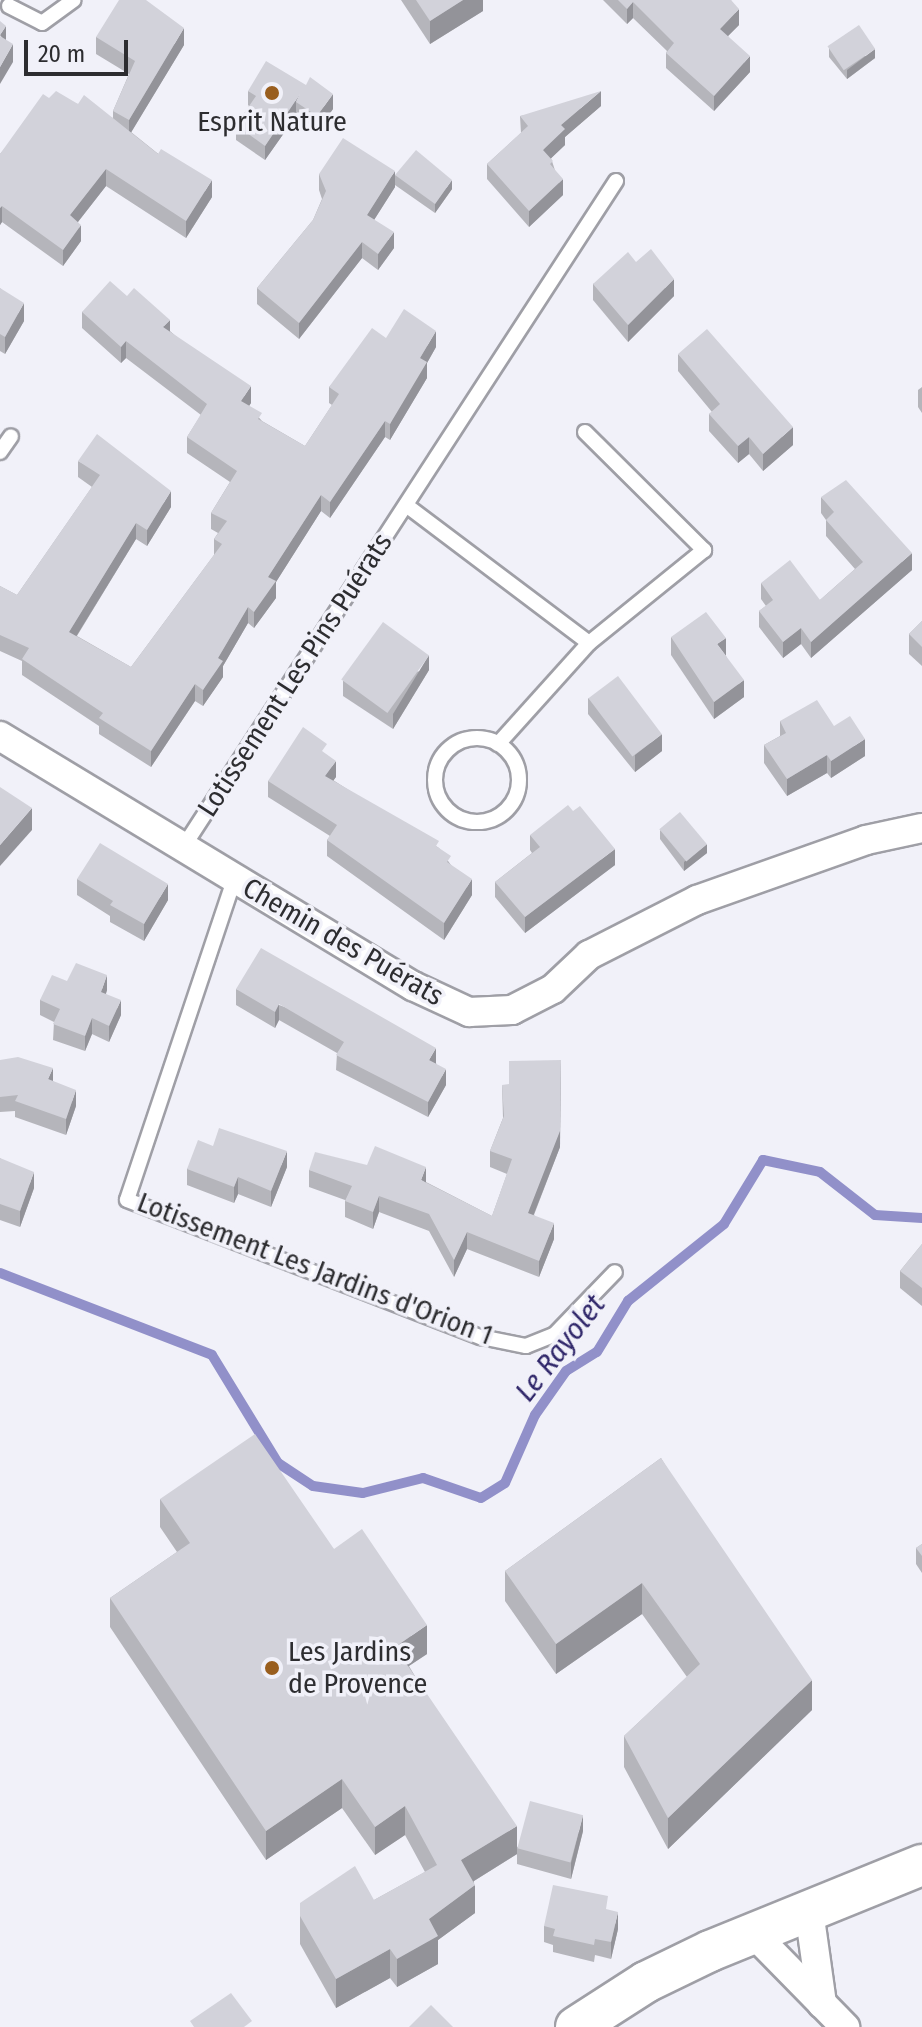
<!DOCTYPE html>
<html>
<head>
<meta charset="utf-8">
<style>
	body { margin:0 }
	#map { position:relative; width:922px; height:2027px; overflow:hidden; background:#f1f1f9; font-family:"Fira Sans Condensed",sans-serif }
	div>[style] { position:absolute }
	.stream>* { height:10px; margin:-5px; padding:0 5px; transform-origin:5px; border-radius:5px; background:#9190c9 }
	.roads { filter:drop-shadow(2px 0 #9f9fa6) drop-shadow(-2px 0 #9f9fa6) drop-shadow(0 2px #9f9fa6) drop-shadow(0 -2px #9f9fa6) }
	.lane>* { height:14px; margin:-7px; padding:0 7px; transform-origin:7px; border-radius:7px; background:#fff }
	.lane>.ring { margin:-7px; padding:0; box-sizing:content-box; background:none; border:14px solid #fff; border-radius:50% }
	.street>* { height:28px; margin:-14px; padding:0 14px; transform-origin:14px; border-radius:14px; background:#fff }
	.secondary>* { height:40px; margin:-20px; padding:0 20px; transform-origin:20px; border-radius:20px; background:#fff }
	.wall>* { inset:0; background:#b5b5bb }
	.shaded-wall>* { inset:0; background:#939399 }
	.building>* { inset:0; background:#d2d2da; transform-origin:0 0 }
	.dots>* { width:22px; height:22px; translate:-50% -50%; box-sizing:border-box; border:4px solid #f1f1f9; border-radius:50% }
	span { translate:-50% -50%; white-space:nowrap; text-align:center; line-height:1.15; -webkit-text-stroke:7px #f1f1f9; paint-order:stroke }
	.poi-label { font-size:28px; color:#2d2d30 }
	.left { translate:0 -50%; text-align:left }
	.street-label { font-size:28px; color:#2d2d30 }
	.water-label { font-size:30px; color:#30276a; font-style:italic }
	.scale { position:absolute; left:24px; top:40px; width:104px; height:36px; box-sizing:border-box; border:4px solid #2d2d30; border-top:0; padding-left:10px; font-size:24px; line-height:28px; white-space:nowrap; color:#2d2d30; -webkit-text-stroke:6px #f1f1f9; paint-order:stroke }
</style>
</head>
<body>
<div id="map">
	<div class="stream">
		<div style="left:0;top:1273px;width:227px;rotate:21.1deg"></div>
		<div style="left:212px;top:1355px;width:127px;rotate:58.6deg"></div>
		<div style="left:278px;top:1463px;width:42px;rotate:33.3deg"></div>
		<div style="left:313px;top:1486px;width:50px;rotate:8deg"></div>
		<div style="left:363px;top:1493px;width:62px;rotate:-14deg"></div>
		<div style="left:423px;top:1478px;width:61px;rotate:19deg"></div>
		<div style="left:481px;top:1498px;width:28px;rotate:-32deg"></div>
		<div style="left:505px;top:1483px;width:74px;rotate:-66.2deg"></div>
		<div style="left:535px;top:1415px;width:54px;rotate:-54.8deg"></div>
		<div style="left:566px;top:1371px;width:36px;rotate:-32deg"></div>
		<div style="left:597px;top:1352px;width:60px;rotate:-58.7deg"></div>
		<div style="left:628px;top:1301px;width:123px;rotate:-38.7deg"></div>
		<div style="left:724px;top:1224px;width:75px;rotate:-58.6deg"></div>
		<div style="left:763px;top:1160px;width:58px;rotate:11.9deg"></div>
		<div style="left:820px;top:1172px;width:70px;rotate:38deg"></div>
		<div style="left:875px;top:1215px;width:47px;rotate:3.7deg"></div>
	</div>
	<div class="roads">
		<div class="lane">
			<div style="left:9px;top:6px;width:37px;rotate:27deg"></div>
			<div style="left:42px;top:23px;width:39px;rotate:-36deg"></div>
			<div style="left:585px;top:432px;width:168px;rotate:44.8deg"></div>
			<div style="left:704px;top:550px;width:148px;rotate:141deg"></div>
			<div style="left:0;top:452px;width:19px;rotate:-55deg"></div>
			<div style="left:406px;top:505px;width:229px;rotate:37deg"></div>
			<div style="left:589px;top:643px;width:136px;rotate:132deg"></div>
			<div class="ring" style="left:435px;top:738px;width:70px;height:70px"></div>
			<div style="left:184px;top:846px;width:793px;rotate:-56.99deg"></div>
			<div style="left:234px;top:880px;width:337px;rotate:108.5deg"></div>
			<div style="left:127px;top:1200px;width:380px;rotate:21.2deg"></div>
			<div style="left:481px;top:1337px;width:46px;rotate:11.3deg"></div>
			<div style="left:526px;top:1346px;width:31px;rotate:-22deg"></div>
			<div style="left:555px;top:1334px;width:86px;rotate:-45.9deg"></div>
		</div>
		<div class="street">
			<div style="left:0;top:736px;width:483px;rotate:31.2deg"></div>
			<div style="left:413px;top:986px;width:62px;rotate:24.9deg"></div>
			<div style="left:469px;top:1012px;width:43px;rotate:-2.7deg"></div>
			<div style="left:512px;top:1010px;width:46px;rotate:-27.1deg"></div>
			<div style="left:553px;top:989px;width:50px;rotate:-43.4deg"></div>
			<div style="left:589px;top:955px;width:121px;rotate:-27deg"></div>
			<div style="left:697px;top:900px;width:179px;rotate:-19.5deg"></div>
			<div style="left:866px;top:840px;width:57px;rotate:-12.1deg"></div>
			<div style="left:809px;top:1911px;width:94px;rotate:82deg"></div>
			<div style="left:753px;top:1933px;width:132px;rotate:45.6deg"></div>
		</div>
		<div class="secondary">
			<div style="left:576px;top:2027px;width:83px;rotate:-32.7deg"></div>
			<div style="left:646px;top:1982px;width:71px;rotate:-25.8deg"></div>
			<div style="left:710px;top:1951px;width:229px;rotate:-22.1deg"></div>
		</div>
	</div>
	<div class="wall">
		<div style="clip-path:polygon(401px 0,483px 0,483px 11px,430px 44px)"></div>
		<div style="clip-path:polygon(603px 0,731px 0,739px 25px,728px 36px,750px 72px,714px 111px,666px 68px,666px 53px,667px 51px,633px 18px,627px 24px)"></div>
		<div style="clip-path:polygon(96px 37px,184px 45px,131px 132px,212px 197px,186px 238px,106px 186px,78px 222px,81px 241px,63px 266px,2px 222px,0 225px,0 154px,49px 98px,78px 104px,113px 118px,113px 111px,129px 74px,96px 54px)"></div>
		<div style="clip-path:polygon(829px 48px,875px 58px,847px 79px,829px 57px)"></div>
		<div style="clip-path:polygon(248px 91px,333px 109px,317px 131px,296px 116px,265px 160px,236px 140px,236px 125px,249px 106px,248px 105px)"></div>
		<div style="clip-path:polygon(601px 106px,565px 137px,565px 145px,551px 158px,563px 195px,529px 227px,487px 179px,487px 164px,521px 133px,520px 116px)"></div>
		<div style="clip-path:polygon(319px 174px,395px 175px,452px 189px,435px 213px,395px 185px,395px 187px,374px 220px,394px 248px,378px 270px,362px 258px,299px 339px,257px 304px,257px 288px,313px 220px,322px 199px,319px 190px)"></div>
		<div style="clip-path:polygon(636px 262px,674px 296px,628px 342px,593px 300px,593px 284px)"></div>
		<div style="clip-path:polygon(0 288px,24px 321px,5px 354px,0 351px)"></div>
		<div style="clip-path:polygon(127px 296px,170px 331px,251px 403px,249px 406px,262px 421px,305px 446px,332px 405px,329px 403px,329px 387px,386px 338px,436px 347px,427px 363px,427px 378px,390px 440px,385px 437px,330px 518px,321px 511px,276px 582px,276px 598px,254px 628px,248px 623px,223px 666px,223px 677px,203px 706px,195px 701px,151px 767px,99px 734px,99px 726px,22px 675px,22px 661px,0 651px,0 586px,17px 595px,92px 487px,78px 477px,78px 461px,171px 507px,147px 546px,136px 539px,77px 636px,131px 667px,214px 555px,214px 539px,218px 533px,211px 529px,211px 513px,230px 482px,187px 453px,187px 437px,201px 415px,126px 358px,121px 363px,82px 328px,82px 312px)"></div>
		<div style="clip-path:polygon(678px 354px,793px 445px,763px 471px,749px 454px,738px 463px,709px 431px,709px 414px,712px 412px,678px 371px)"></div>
		<div style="clip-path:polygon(922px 387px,922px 413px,918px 407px,918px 390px)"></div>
		<div style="clip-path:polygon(821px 497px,912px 570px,811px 658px,801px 644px,783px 658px,759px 627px,759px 611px,766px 606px,761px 599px,761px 583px,820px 600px,855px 569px,826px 536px,826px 520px,821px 513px)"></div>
		<div style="clip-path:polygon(922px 621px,922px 666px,909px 654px,909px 634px)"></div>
		<div style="clip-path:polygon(671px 637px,726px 656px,744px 697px,714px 719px,671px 655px)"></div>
		<div style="clip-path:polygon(429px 670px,393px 729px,343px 696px,343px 681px)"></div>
		<div style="clip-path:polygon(588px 698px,662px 751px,635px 772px,588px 714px)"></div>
		<div style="clip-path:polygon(780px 721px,834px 726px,865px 756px,831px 778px,827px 773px,787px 796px,764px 763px,764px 745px,780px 736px)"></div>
		<div style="clip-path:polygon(327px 755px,336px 777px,333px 780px,439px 848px,472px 895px,444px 940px,327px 856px,327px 840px,330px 836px,268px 797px,268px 781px)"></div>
		<div style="clip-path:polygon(660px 830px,707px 853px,684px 871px,660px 839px)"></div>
		<div style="clip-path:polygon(530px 835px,615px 865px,525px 933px,495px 897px,495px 882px,532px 853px,530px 850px)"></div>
		<div style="clip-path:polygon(77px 879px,168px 900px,144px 941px,110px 922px,110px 916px,77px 895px)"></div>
		<div style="clip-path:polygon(67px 981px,107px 990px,106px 994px,121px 1015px,109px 1042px,92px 1034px,85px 1051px,53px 1040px,54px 1022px,40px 1015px,40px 1000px)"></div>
		<div style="clip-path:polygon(236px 989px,436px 1063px,446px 1085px,428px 1117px,336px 1070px,337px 1053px,279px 1020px,275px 1028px,236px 1005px)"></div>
		<div style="clip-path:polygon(0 1060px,53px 1081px,76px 1106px,66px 1135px,15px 1117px,15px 1111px,0 1112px)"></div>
		<div style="clip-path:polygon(502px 1085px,560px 1147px,534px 1215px,554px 1239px,539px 1277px,467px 1249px,454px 1277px,429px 1231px,379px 1212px,373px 1229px,345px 1217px,345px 1200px,309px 1187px,309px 1170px,426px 1182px,492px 1216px,507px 1174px,490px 1167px,490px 1151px,503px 1118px)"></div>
		<div style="clip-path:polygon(213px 1146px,287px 1167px,271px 1207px,238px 1194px,234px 1203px,187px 1185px,187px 1169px)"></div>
		<div style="clip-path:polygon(0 1158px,34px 1188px,20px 1227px,0 1220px)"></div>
		<div style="clip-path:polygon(922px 1244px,922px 1306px,900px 1288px,900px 1271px)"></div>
		<div style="clip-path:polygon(661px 1458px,812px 1710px,668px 1849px,624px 1767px,624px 1736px,687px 1677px,642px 1614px,556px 1674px,505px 1601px,505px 1571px)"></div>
		<div style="clip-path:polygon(160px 1499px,334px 1549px,427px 1654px,409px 1666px,517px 1847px,583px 1831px,571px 1879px,517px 1864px,517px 1854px,474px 1881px,475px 1913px,438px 1940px,438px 1964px,397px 1987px,390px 1978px,336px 2008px,300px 1944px,300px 1903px,374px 1900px,425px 1872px,405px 1835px,375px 1855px,342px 1808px,266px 1860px,110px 1627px,110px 1598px,177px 1552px,160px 1527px)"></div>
		<div style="clip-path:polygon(922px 1544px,922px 1573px,916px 1564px,916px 1548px)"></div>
		<div style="clip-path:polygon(608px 1910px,618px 1929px,611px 1959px,595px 1955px,594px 1962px,553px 1952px,553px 1945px,544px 1942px,544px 1926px)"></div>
	</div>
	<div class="shaded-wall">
		<div style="clip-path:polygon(463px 0,483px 0,483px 11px,430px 44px,430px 21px)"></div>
		<div style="clip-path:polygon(633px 2px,633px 18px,627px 24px,627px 9px)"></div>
		<div style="clip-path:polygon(739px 9px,739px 25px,720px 44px,720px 29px)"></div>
		<div style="clip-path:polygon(6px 26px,6px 43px,0 35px)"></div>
		<div style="clip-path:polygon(184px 28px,184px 45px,129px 136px,129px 120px)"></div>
		<div style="clip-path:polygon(13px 44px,13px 62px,0 84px,0 67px)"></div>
		<div style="clip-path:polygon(875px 49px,875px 58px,847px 79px,847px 70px)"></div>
		<div style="clip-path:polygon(750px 56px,750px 72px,714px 111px,714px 96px)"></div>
		<div style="clip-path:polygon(601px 91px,601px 106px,565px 137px,565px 145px,543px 166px,543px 150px,561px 125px)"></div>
		<div style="clip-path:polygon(300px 94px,296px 102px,296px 116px,265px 160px,265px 146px)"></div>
		<div style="clip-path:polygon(333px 94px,333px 109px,317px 131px,317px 116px)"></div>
		<div style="clip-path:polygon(106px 169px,106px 186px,70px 232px,70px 215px)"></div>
		<div style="clip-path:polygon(395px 171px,395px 187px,367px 231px,367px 215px)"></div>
		<div style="clip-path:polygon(563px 179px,563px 195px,529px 227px,529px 211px)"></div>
		<div style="clip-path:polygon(212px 180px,212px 197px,186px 238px,186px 221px)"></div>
		<div style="clip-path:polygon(452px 180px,452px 189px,435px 213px,435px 204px)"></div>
		<div style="clip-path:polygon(2px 206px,2px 222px,0 225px,0 208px)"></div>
		<div style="clip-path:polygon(81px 225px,81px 241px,63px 266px,63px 250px)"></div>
		<div style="clip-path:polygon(394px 232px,394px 248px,378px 270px,378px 254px)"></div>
		<div style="clip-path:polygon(362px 242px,362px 258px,299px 339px,299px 323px)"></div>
		<div style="clip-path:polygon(674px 279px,674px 296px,628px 342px,628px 325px)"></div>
		<div style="clip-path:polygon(24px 303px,24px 321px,5px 354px,5px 337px)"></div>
		<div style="clip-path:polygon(170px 320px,170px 336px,163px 327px)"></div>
		<div style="clip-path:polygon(436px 331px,436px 347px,427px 363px,427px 378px,390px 440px,390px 424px,420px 358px)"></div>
		<div style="clip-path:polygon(126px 341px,126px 358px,121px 363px,121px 347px)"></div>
		<div style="clip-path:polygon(251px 386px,251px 403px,241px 418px,241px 401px)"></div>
		<div style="clip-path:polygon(385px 421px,385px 437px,330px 518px,330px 502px)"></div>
		<div style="clip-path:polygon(793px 427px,793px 445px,763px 471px,763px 454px)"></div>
		<div style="clip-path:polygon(749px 437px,749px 454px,738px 463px,738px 446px)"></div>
		<div style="clip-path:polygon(171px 491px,171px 507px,147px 546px,147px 530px)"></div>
		<div style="clip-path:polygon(321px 495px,321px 511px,276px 582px,276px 598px,254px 628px,254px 612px,268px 577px)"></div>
		<div style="clip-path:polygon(136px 523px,136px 539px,69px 648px,69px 632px)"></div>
		<div style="clip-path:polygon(912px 553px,912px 570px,811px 658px,811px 642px)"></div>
		<div style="clip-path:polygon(248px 607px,248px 623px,223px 666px,223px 677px,203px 706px,203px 690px,218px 658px)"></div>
		<div style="clip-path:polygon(801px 628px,801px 644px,783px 658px,783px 642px)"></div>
		<div style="clip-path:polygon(726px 638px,726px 656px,717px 644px)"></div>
		<div style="clip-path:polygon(429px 655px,429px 670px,393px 729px,393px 714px)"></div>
		<div style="clip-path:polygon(744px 680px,744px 697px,714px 719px,714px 702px)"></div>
		<div style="clip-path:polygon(195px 684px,195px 701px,151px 767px,151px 751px)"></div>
		<div style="clip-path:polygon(662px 734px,662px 751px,635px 772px,635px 755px)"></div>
		<div style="clip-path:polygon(865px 739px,865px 756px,831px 778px,831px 761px)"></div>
		<div style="clip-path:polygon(827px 755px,827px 773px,787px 796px,787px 779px)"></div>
		<div style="clip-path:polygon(336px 761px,336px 777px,325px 792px,325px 776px)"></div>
		<div style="clip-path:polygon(32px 808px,32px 830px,0 866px,0 845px)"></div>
		<div style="clip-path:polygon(707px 844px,707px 853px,684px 871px,684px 862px)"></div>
		<div style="clip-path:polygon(615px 849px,615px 865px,525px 933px,525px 917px)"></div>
		<div style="clip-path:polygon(472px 879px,472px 895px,444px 940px,444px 923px)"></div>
		<div style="clip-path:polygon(168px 884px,168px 900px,144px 941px,144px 924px)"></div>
		<div style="clip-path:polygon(107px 975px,107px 990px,101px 1008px,101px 992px)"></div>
		<div style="clip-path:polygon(121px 1000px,121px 1015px,109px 1042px,109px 1026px)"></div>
		<div style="clip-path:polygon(279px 1004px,279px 1020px,275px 1028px,275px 1012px)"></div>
		<div style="clip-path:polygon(92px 1018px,92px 1034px,85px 1051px,85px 1036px)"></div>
		<div style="clip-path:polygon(436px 1048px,436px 1063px,429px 1076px,429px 1060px)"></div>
		<div style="clip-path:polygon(561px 1060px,560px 1147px,528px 1229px,528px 1213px)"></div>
		<div style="clip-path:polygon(53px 1068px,53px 1084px,48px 1079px)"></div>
		<div style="clip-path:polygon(446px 1069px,446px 1085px,428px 1117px,428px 1102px)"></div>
		<div style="clip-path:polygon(76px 1090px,76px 1106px,66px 1135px,66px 1119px)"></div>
		<div style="clip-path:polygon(287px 1151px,287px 1167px,271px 1207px,271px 1191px)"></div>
		<div style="clip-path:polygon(426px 1167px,426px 1183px,421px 1180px)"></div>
		<div style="clip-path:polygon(34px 1172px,34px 1188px,20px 1227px,20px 1211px)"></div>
		<div style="clip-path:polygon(238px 1177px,238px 1194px,234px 1203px,234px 1187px)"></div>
		<div style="clip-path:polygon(379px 1196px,379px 1212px,373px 1229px,373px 1212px)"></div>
		<div style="clip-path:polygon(554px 1223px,554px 1239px,539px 1277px,539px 1261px)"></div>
		<div style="clip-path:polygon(467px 1232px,467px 1249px,454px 1277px,454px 1260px)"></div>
		<div style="clip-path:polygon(642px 1583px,642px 1614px,556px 1674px,556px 1644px)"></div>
		<div style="clip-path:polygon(427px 1625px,427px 1654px,395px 1675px,395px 1647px)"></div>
		<div style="clip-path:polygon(812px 1680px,812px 1710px,668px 1849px,668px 1818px)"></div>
		<div style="clip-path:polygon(342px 1779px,342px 1808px,266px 1860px,266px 1831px)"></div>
		<div style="clip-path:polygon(405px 1806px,405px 1835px,375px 1855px,375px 1827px)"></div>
		<div style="clip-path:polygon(583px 1815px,583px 1831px,571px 1879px,571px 1863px)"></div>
		<div style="clip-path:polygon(517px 1826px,517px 1854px,461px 1889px,461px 1860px)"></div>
		<div style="clip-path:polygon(475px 1885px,475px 1913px,438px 1940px,438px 1964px,397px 1987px,397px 1959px,429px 1919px)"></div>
		<div style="clip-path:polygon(618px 1912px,618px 1929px,611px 1959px,611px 1942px)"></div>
		<div style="clip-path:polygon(390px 1949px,390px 1978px,336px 2008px,336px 1979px)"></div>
	</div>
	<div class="building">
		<div style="clip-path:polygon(119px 0,146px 0,184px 28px,129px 120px,113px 111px,135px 61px,96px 37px)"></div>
		<div style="clip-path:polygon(416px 0,463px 0,430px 21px)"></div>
		<div style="clip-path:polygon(618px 0,731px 0,739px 9px,720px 29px,750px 56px,714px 96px,666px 53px,674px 43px,633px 2px,627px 9px)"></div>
		<div style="clip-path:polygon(0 21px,6px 26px,0 35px)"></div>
		<div style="left:859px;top:25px;width:29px;height:38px;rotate:56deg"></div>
		<div style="clip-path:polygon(0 36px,13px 44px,0 67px)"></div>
		<div style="clip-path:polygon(266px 61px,306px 85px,310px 77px,333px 94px,317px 116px,296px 102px,300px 94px,265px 146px,236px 125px,256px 96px,248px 91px)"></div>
		<div style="clip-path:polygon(56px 91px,78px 104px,84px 95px,158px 154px,161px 149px,212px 180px,186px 221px,106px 169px,70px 215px,81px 225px,63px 250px,2px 206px,0 208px,0 154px,43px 94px,49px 98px)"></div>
		<div style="clip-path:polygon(601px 91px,561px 125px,565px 129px,543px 150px,553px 161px,550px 164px,563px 179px,529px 211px,487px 164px,528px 126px,520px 116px)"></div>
		<div style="clip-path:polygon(343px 138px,395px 171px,367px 215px,394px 232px,378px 254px,362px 242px,299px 323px,257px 288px,313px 220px,326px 191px,319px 174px)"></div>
		<div style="clip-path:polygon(416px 150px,452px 180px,435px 204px,395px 175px)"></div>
		<div style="clip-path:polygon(651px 249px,674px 279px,628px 325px,593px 284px,628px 252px,636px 262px)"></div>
		<div style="clip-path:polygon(110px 281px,127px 296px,134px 288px,170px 320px,163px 327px,251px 386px,241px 401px,262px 413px,258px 419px,305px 446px,339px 394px,329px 387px,372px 328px,386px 338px,404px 309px,436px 331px,420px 358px,427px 362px,390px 424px,385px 421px,330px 502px,321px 495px,268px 577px,276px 581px,254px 612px,248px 607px,218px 658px,223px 661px,203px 690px,195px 684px,151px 751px,99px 718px,103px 713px,22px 659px,29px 648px,0 635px,0 586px,17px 595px,100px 475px,78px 461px,97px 434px,171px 491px,147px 530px,136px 523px,69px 632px,131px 667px,222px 544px,214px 539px,227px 521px,211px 513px,237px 471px,187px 437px,207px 404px,126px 341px,121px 347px,82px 312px)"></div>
		<div style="clip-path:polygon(0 288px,24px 303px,5px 337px,0 334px)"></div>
		<div style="clip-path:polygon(707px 329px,793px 427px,763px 454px,749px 437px,738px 446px,709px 414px,720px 404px,678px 354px)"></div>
		<div style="clip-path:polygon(846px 480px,912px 553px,811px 642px,801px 628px,783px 642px,759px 611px,773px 600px,761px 583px,790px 560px,820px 600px,863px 562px,826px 520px,834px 512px,821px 497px)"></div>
		<div style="clip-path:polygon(706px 612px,726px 638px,717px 644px,744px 680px,714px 702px,671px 637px)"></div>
		<div style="clip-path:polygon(922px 621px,922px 647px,909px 634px)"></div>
		<div style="left:383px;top:622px;width:57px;height:71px;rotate:36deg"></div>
		<div style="left:618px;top:676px;width:73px;height:37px;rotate:53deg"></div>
		<div style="clip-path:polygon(817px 700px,834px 726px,850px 716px,865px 739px,831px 761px,827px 755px,787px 779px,764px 745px,786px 733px,780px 721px)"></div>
		<div style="clip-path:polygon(303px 727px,327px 744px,322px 751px,336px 761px,325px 776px,439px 841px,436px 846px,451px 856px,447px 862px,472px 879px,444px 923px,327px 840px,337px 825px,268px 781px)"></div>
		<div style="clip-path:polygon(0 787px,32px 808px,0 845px)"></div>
		<div style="clip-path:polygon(568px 805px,573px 811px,580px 806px,615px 849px,525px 917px,495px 882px,540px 847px,530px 835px)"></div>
		<div style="left:680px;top:812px;width:42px;height:27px;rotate:50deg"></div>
		<div style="clip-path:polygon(100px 843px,168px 884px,144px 924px,110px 905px,113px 901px,77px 879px)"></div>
		<div style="clip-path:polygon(261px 948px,436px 1048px,429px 1060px,446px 1069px,428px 1102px,336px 1055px,344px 1042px,279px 1004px,275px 1012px,236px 989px)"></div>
		<div style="clip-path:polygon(76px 963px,107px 975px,101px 992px,121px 1000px,109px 1026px,92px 1018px,85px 1036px,53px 1024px,60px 1009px,40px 1000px,52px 975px,67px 981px)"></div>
		<div style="clip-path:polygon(18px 1057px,53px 1068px,48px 1079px,76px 1090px,66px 1119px,15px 1101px,18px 1095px,0 1097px,0 1060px)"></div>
		<div style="clip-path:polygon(561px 1060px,560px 1131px,528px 1213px,554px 1223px,539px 1261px,467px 1232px,454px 1260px,429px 1214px,379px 1196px,373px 1212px,345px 1201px,352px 1186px,309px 1170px,315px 1152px,367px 1165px,375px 1146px,426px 1167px,421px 1180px,492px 1216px,512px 1159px,490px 1151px,504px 1116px,502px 1085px,509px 1084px,509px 1061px)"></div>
		<div style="clip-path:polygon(219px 1128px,287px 1151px,271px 1191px,238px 1177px,234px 1187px,187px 1169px,198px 1140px,213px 1146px)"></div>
		<div style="clip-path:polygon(0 1158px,34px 1172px,20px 1211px,0 1204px)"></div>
		<div style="clip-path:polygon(922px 1244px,922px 1288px,900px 1271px)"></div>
		<div style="clip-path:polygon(255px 1434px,334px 1549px,362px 1529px,427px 1625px,395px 1647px,517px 1826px,461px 1860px,475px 1885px,429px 1919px,438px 1936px,397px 1959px,390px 1949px,336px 1979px,300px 1916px,300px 1903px,355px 1866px,374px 1900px,437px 1865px,405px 1806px,375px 1827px,342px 1779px,266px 1831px,110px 1598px,190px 1543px,160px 1499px)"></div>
		<div style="clip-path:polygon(661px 1458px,812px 1680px,668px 1818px,624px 1736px,700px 1664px,642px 1583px,556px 1644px,505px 1571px)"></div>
		<div style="clip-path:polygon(922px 1544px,922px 1556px,916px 1548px)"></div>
		<div style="left:530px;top:1801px;width:55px;height:49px;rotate:15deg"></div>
		<div style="clip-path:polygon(553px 1885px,608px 1896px,606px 1909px,618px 1912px,611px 1942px,595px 1939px,594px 1945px,553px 1936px,555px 1929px,544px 1926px)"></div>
		<div style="clip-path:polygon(231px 1993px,252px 2021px,244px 2027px,194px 2027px,190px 2021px)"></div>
		<div style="clip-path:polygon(431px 2005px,453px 2027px,409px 2027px)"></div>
	</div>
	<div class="dots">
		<div style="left:272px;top:93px;background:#995e1e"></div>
		<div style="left:272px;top:1668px;background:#995e1e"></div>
	</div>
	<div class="poi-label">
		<span style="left:272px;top:122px">Esprit Nature</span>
		<span class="left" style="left:288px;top:1668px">Les Jardins<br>de Provence</span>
	</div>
	<div class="street-label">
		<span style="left:295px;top:675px;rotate:-57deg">Lotissement Les Pins Puérats</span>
		<span style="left:343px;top:942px;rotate:30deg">Chemin des Puérats</span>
		<span style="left:315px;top:1269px;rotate:21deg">Lotissement Les Jardins d'Orion 1</span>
	</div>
	<div class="water-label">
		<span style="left:560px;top:1348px;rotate:-52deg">Le Rayolet</span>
	</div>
	<div class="scale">20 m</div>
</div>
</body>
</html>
